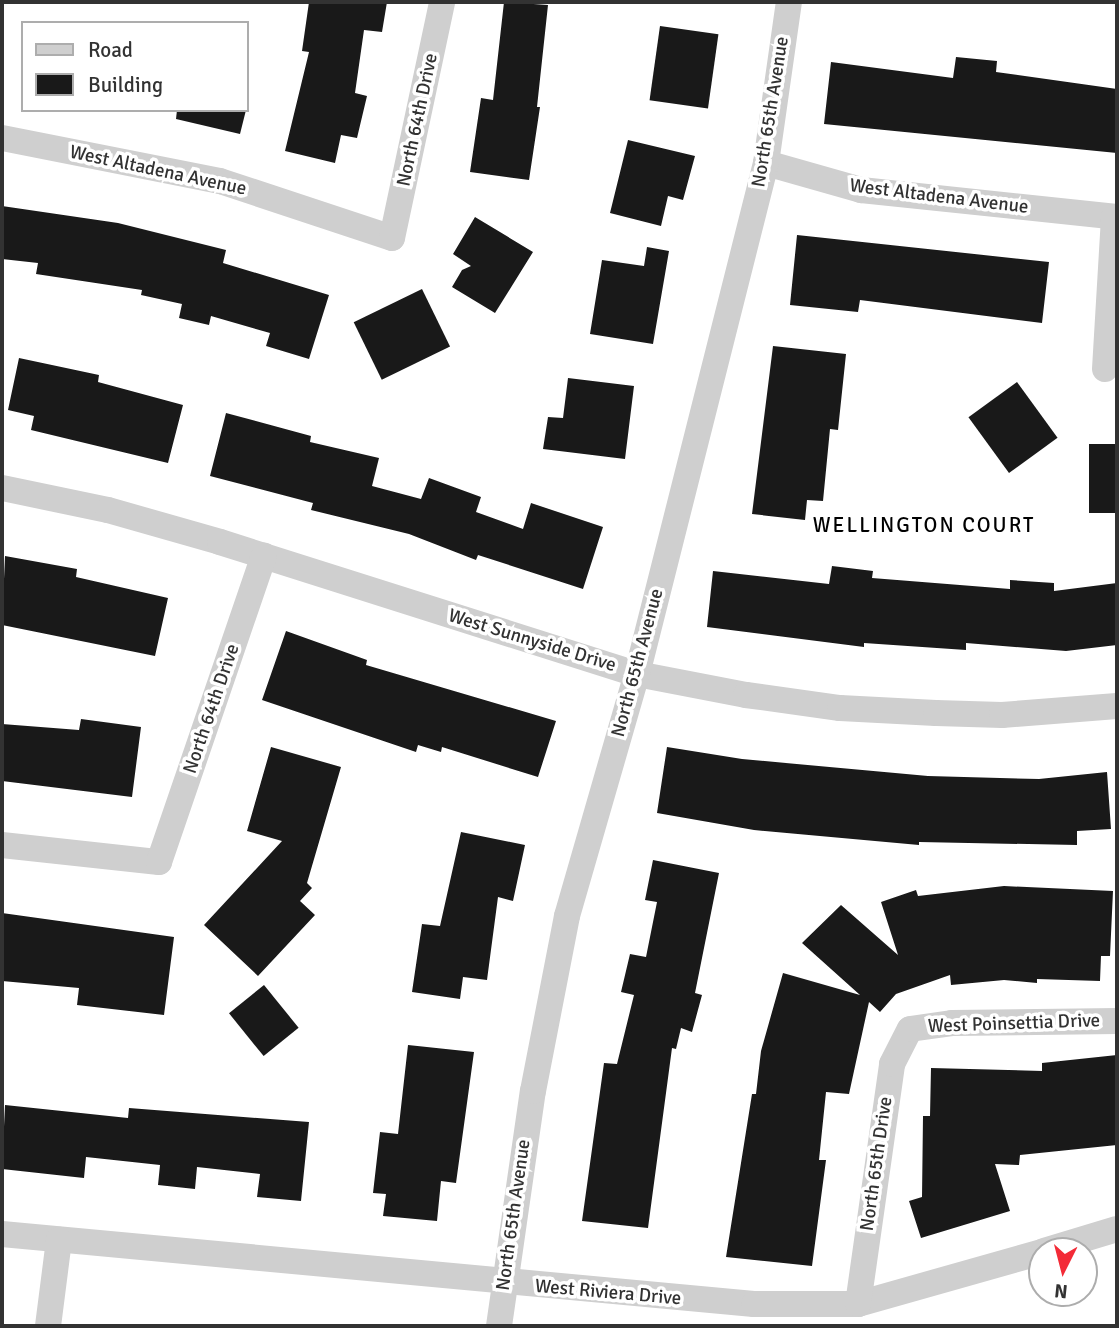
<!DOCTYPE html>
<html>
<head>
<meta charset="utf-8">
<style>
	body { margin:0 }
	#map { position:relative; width:1119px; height:1328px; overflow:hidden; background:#fff; font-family:Signika,sans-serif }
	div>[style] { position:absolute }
	.building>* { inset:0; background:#191919; transform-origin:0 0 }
	.street>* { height:26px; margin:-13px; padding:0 13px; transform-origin:13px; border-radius:13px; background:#cfcfcf }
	span { translate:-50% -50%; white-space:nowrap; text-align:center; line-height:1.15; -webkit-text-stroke:7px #fff; paint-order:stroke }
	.street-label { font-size:19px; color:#323232 }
	.neighbourhood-label { font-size:21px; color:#000; letter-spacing:2px }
	.frame { position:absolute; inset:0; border:4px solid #323232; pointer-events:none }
	.legend { position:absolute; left:21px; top:21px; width:228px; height:91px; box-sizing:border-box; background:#fff; border:2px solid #adadad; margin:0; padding:9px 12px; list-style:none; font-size:21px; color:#323232 }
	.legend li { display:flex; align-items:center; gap:14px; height:35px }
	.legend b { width:35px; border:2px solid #adadad }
	.north { position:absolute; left:1028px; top:1237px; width:70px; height:70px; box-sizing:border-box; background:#fff; border:2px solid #adadad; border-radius:50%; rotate:186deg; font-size:19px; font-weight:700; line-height:28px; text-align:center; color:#323232 }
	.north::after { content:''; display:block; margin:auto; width:24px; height:32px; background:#f32b37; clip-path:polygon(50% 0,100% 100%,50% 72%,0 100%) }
</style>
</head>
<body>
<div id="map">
	<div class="building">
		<div style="clip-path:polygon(309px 2px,387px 2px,382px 32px,364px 30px,355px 93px,367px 96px,357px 138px,341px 135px,335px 163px,285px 151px,309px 52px,302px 51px)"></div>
		<div style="clip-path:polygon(504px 2px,548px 5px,537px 107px,540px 107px,529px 180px,470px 172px,481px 98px,493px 100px)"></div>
		<div style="left:660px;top:26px;width:59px;height:75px;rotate:8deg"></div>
		<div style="clip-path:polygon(956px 57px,997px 61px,996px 72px,1117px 89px,1117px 153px,824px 124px,831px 62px,953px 78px)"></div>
		<div style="clip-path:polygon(177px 110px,246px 110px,240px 134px,176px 119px)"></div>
		<div style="clip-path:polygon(628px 140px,695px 156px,683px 200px,668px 196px,661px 226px,610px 213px)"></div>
		<div style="clip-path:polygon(2px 206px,118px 223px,226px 250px,223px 263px,329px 295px,309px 359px,266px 346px,270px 333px,211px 316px,209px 325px,179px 318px,182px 304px,141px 295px,142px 290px,36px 274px,38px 263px,2px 259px)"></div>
		<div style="clip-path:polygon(475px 217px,533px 252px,495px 313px,452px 287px,462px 270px,471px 266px,453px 254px)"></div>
		<div style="clip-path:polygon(797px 235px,1049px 262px,1042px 323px,860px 300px,858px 312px,790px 305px)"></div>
		<div style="clip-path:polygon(647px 247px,669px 251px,653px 344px,590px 334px,602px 260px,644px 266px)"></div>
		<div style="left:422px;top:289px;width:64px;height:76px;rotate:64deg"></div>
		<div style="clip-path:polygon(773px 346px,846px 354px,838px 430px,830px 429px,823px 501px,807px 500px,805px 520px,752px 514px)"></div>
		<div style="clip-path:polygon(19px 358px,99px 375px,98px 382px,183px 405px,168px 463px,31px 430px,34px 416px,8px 410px)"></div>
		<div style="clip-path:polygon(568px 378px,634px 386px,625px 459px,543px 449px,548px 417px,563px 418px)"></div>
		<div style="left:1017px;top:382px;width:69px;height:60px;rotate:54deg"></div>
		<div style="clip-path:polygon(226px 413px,311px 436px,310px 442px,379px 458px,372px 486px,421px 499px,429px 478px,481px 497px,476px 512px,523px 529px,531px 503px,603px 527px,583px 589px,478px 555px,476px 560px,409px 534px,311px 510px,313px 503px,210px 476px)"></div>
		<div style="left:1089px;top:444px;width:28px;height:69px"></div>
		<div style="clip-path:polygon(5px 556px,77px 569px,76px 577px,168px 598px,155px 656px,2px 625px)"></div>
		<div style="clip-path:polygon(832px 566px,873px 571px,872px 578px,1010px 589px,1010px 580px,1054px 583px,1054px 591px,1117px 583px,1117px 645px,1066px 651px,966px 643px,966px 650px,864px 643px,864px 647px,707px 627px,713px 571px,829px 584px)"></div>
		<div style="clip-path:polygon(286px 631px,367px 660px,366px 665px,556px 721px,538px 777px,442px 747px,441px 752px,418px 745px,416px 752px,262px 700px)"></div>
		<div style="clip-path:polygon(81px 719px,141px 727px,132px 797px,2px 781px,2px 724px,79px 730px)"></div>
		<div style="clip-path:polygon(271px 747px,341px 767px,307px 883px,312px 888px,300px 901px,315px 915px,258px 976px,204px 925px,282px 841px,247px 831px)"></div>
		<div style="clip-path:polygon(667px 747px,742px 759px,928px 776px,1039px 779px,1107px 772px,1111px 829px,1077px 831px,1077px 845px,919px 842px,919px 845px,754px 830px,657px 813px)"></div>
		<div style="clip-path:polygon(461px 832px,525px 845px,513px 901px,498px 897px,487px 980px,463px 977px,460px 999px,412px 992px,422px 924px,440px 926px)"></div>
		<div style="clip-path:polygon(653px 860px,719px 873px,695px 993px,702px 995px,692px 1032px,681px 1028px,676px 1049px,672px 1048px,648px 1228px,582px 1221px,604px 1063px,617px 1064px,634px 995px,621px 992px,630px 954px,646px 957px,657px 902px,645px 900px)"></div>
		<div style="clip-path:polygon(1004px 886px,1113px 891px,1110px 956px,1101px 956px,1100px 981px,1037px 979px,1037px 983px,1004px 980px,951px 985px,950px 975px,896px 994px,880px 1012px,869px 1002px,849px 1094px,826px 1092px,819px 1160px,826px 1160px,812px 1266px,726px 1257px,752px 1094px,756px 1094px,761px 1051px,783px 973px,860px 995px,802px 943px,841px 905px,898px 955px,881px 902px,916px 890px,918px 896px)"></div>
		<div style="clip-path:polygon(2px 913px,174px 937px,164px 1015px,77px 1005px,79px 988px,2px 981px)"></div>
		<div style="left:264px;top:985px;width:55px;height:45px;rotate:51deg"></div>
		<div style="clip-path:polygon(408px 1045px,474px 1052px,456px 1183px,441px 1181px,437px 1221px,383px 1216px,386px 1194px,373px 1193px,380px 1132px,398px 1134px)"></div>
		<div style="clip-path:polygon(1117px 1055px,1117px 1145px,1020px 1155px,1019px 1165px,995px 1164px,1010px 1211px,921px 1238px,909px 1201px,922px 1197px,923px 1116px,930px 1116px,931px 1068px,1042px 1071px,1042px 1063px)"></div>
		<div style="clip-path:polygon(5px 1105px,128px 1118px,129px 1108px,309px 1122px,301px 1201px,257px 1197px,260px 1174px,197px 1167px,195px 1189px,158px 1185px,160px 1165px,86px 1157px,84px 1178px,2px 1169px)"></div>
	</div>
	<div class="street">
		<div style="left:2px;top:138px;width:222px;rotate:11.2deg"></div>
		<div style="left:220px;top:181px;width:181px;rotate:18.3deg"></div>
		<div style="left:392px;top:238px;width:241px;rotate:-78deg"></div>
		<div style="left:766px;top:163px;width:99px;rotate:15.9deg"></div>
		<div style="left:861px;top:190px;width:257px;rotate:6deg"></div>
		<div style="left:1105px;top:369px;width:152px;rotate:-86.6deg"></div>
		<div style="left:2px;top:488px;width:108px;rotate:11.7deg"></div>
		<div style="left:108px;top:510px;width:116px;rotate:15.9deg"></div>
		<div style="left:220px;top:542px;width:437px;rotate:17.6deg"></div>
		<div style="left:637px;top:674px;width:111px;rotate:10.9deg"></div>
		<div style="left:746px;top:695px;width:95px;rotate:7.9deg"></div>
		<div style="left:840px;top:708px;width:96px;rotate:3deg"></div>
		<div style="left:936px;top:713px;width:66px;rotate:1.7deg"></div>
		<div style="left:1002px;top:715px;width:115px;rotate:-4.5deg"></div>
		<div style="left:2px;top:845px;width:158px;rotate:6.2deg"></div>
		<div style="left:159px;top:862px;width:324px;rotate:-71.1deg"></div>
		<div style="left:2px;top:1234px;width:755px;rotate:5.32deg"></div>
		<div style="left:754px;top:1304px;width:104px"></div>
		<div style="left:858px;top:1304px;width:191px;rotate:-15.8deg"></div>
		<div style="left:1044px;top:1251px;width:76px;rotate:-16.8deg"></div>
		<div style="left:858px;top:1304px;width:242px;rotate:-81.9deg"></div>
		<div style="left:892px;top:1064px;width:39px;rotate:-63deg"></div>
		<div style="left:910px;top:1029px;width:42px;rotate:-8.1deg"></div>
		<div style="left:952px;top:1023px;width:165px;rotate:-0.7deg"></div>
		<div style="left:48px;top:1326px;width:87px;rotate:-82.7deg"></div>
		<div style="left:499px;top:1326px;width:237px;rotate:-81.8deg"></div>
		<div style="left:533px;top:1091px;width:178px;rotate:-79deg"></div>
		<div style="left:567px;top:916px;width:252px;rotate:-73.9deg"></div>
		<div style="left:637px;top:674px;width:527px;rotate:-75.83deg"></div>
		<div style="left:766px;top:163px;width:163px;rotate:-81.9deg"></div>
	</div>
	<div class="street-label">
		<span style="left:771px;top:112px;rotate:-81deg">North 65th Avenue</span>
		<span style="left:418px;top:120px;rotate:-78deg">North 64th Drive</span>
		<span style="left:158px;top:171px;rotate:12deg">West Altadena Avenue</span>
		<span style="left:939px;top:197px;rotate:7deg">West Altadena Avenue</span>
		<span style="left:532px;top:641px;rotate:17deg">West Sunnyside Drive</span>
		<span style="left:638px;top:663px;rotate:-75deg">North 65th Avenue</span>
		<span style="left:212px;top:709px;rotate:-71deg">North 64th Drive</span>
		<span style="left:1014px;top:1024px;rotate:-2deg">West Poinsettia Drive</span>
		<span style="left:877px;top:1164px;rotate:-82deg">North 65th Drive</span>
		<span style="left:514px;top:1215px;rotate:-82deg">North 65th Avenue</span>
		<span style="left:608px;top:1293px;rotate:5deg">West Riviera Drive</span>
	</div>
	<div class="neighbourhood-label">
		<span style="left:924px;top:525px">WELLINGTON COURT</span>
	</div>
	<div class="frame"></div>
	<ul class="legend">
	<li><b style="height:9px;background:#cfcfcf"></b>Road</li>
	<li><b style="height:19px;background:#191919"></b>Building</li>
	</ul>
	<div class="north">N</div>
</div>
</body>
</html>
